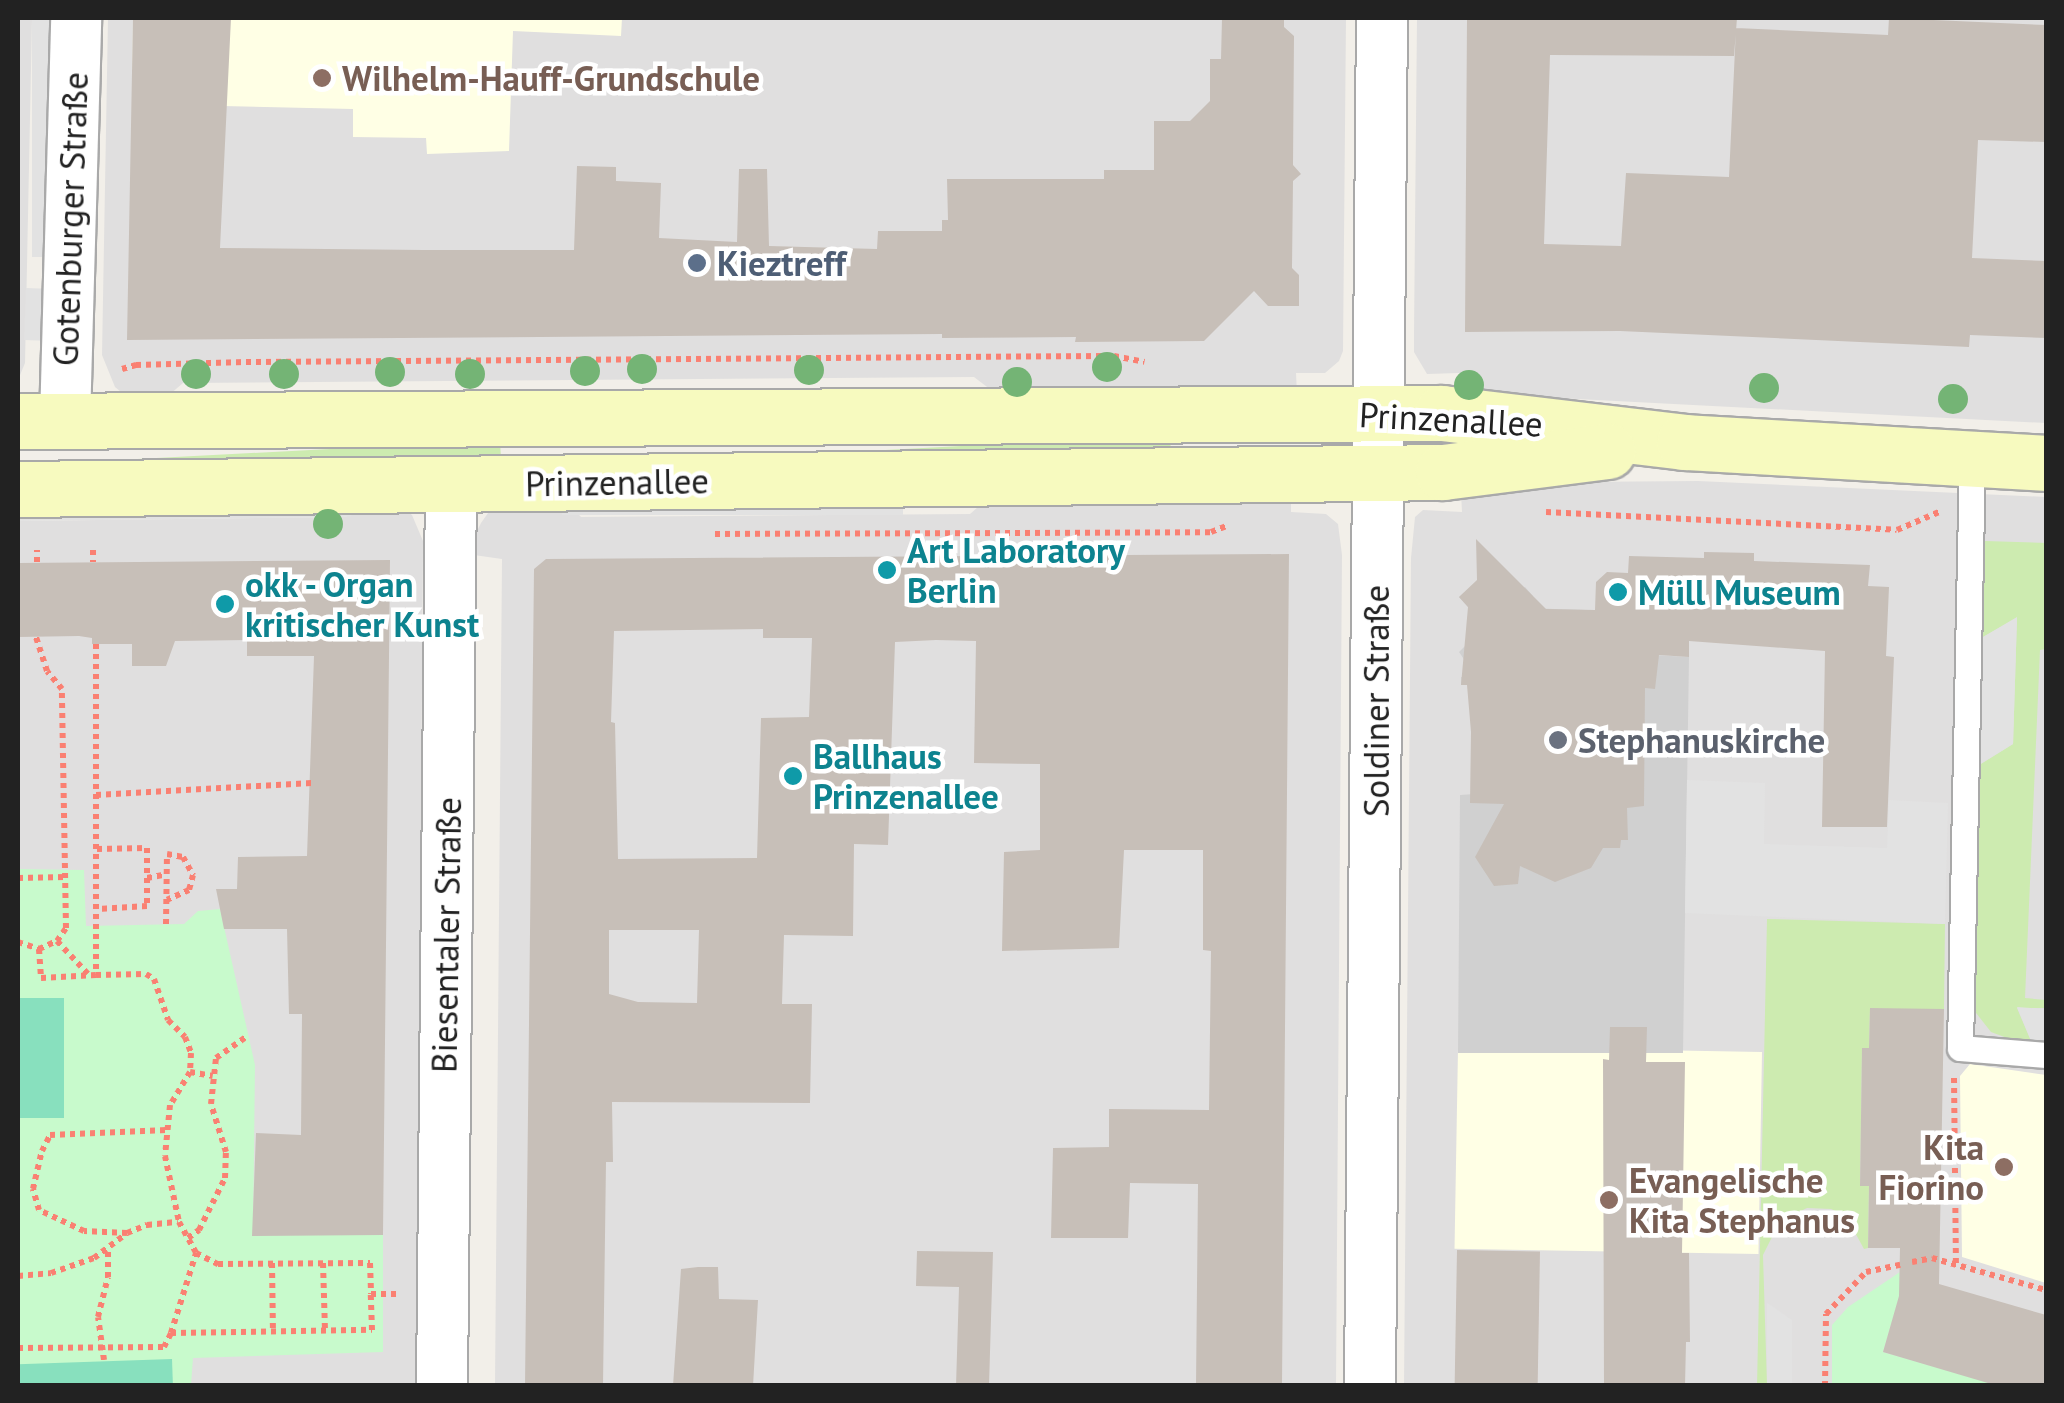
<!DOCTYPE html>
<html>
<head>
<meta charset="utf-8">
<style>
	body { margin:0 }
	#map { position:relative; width:2064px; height:1403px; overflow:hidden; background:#f2efe9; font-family:"PT Sans",sans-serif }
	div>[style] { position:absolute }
	.residential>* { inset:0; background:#e0dfdf }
	.education>* { inset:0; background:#ffffe5; transform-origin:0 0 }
	.religious>* { inset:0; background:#d0d0d0 }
	.grass>* { inset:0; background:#cdebb0; transform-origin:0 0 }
	.park>* { inset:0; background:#c8facc }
	.pitch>* { inset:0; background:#88e0be; transform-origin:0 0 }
	.parking>* { inset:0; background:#e2e2e2; transform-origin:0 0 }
	.building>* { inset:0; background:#c7bfb8; transform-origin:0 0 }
	.path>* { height:6px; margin-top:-3px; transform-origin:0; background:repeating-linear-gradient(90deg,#fa8072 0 5px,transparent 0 10px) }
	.roads { filter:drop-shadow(2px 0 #a9a9a9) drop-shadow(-2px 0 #a9a9a9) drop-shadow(0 2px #a9a9a9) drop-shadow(0 -2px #a9a9a9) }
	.lane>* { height:25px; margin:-12.5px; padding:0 12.5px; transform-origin:12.5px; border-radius:12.5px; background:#fff }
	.street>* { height:50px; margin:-25px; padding:0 25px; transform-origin:25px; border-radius:25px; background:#fff }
	.secondary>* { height:55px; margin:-27.5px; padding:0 27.5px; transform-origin:27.5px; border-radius:27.5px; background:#f7fabf }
	.trees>* { width:30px; height:30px; margin:-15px; border-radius:50%; background:#74b475 }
	.dots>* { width:28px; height:28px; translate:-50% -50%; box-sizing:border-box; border:5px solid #fff; border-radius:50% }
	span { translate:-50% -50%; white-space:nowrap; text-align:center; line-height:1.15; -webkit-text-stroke:9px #fff; paint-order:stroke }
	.education-label { font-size:35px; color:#785e54; font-weight:700 }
	.left { translate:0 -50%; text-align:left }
	.right { translate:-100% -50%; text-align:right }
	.street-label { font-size:35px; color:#222 }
	.service-label { font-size:35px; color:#4e5e75; font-weight:700 }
	.culture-label { font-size:35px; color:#0d838f; font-weight:700 }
	.worship-label { font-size:35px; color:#5b616d; font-weight:700 }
	.frame { position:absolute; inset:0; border:20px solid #222; pointer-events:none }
</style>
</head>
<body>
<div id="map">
	<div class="residential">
		<div style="clip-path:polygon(18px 18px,32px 18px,25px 363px,18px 380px)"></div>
		<div style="clip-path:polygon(108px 18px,1346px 18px,1343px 351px,1339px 361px,1325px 373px,1296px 373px,1297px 394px,995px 393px,974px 377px,183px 383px,162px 401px,126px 396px,115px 387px,102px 355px)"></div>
		<div style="clip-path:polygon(1417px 18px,2046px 18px,2046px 423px,1460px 393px,1459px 373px,1427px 374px,1414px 352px,1414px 333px)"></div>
		<div style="clip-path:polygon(1698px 481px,2046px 497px,2046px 1385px,1404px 1386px,1411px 558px,1415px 517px,1423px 510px,1462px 512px,1461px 493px,1572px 482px)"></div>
		<div style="clip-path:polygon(993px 494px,1291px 494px,1291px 512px,1326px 514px,1338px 524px,1342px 555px,1336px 1385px,495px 1385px,502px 559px,474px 555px,472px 541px,481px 523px,493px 506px,562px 497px,581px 517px,970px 514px)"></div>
		<div style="clip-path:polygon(366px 498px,398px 504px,412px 515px,423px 541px,417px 1385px,18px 1385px,18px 521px,343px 517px,351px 515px)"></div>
	</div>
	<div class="education">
		<div style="clip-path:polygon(133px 18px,622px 18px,621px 36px,513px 31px,509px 151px,427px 154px,426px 138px,353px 137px,353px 109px,132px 104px)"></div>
		<div style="left:1762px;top:1052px;width:202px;height:304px;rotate:91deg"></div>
		<div style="clip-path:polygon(1970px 1064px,2046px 1075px,2046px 1283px,1962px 1257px,1960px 1076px)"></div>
	</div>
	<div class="religious">
		<div style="clip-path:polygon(1525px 587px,1533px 596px,1521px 608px,1586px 610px,1586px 623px,1598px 652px,1689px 657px,1683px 1053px,1458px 1053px,1460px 795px,1475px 794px,1475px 685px,1461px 685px,1461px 677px,1476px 677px,1459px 652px,1468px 643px,1468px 607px,1459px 597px,1467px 590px,1511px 600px)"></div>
	</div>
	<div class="grass">
		<div style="left:1170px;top:435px;width:19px;height:632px;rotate:87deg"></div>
		<div style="left:500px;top:440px;width:17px;height:482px;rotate:87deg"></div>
		<div style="clip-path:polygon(1985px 541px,2046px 543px,2046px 649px,2040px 650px,2025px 998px,2046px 1000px,2046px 1008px,2017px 1008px,2034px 1048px,1991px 1032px,1969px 1004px,1979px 765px,2013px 744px,2017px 618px,1983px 637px)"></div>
		<div style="clip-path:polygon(1767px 919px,1945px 924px,1944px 1009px,1870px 1009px,1869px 1048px,1862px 1049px,1860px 1185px,1869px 1186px,1868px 1248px,1864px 1249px,1846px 1216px,1831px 1209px,1807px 1208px,1780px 1221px,1763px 1255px,1767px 1385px,1757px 1386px)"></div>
	</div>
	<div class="park">
		<div style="clip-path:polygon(18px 869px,84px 870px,86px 926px,184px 924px,198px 911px,220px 909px,255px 1065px,253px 1235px,383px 1235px,383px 1352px,193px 1358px,191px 1385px,18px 1386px)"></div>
		<div style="clip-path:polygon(1900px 1272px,1906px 1274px,1883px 1352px,1998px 1385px,1832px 1385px,1832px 1325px,1848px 1307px)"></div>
	</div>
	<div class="pitch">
		<div style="left:64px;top:998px;width:120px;height:46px;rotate:90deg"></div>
		<div style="left:172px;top:1359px;width:26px;height:154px;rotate:88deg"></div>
	</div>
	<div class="parking">
		<div style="left:32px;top:18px;width:33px;height:239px"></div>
		<div style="left:26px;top:288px;width:34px;height:52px;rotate:2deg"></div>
		<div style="left:903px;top:494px;width:21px;height:341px;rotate:90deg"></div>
		<div style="clip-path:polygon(366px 498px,351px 516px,343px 517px,18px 521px,18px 501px)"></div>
		<div style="clip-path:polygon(2017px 617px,2013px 744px,1979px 765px,1983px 637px)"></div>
		<div style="clip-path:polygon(1687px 780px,1765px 783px,1764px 844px,1887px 848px,1889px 800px,1948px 803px,1945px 924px,1685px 913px)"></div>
		<div style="clip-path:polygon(2017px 1007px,2046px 1009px,2046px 1048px,2034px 1048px)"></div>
		<div style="clip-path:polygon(1767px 1303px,1792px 1320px,1792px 1385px,1767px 1385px)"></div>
	</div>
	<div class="building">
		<div style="clip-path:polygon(133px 18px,231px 18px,220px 248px,424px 250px,574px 250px,577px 166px,616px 167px,616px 181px,661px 183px,659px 238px,737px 242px,739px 169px,767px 169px,769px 246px,877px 249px,878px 231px,942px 231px,942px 220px,948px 220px,947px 179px,1104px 179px,1104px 170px,1154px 170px,1154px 121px,1190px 121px,1210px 101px,1210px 59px,1221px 59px,1222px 18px,1284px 18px,1284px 27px,1294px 36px,1293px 165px,1301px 174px,1293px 181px,1292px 268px,1299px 275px,1299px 306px,1268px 306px,1254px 291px,1204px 341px,1075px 342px,1076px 337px,942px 338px,942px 334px,127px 340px)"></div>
		<div style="clip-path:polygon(1467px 18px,1737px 18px,1734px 56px,1550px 55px,1544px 244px,1621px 246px,1626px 173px,1729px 177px,1736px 28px,1888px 35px,1889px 18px,2046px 25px,2046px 142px,1978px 140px,1972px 258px,2046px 261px,2046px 338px,1970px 335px,1969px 347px,1620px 331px,1465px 332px)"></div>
		<div style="clip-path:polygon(1476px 539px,1546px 609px,1595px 610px,1596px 582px,1607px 572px,1628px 573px,1629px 556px,1704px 558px,1704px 552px,1754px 553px,1754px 561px,1870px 565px,1868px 586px,1889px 587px,1886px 656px,1894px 657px,1887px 827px,1822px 827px,1825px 651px,1689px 641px,1689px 657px,1659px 655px,1655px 689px,1645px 688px,1644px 806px,1627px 808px,1628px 840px,1621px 840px,1620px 848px,1603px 848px,1591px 868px,1555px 882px,1520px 866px,1518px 884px,1494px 886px,1475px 857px,1504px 804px,1470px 803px,1471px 732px,1467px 685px,1461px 685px,1468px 607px,1459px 597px,1477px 580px)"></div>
		<div style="clip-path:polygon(evenodd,1289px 554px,1282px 1386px,1196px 1386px,1198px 1184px,1130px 1183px,1128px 1238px,1051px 1238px,1053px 1148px,1109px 1147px,1109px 1109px,1209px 1110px,1211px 951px,1203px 950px,1203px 850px,1124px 850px,1119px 948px,1002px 951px,1004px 852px,1040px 850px,1040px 764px,974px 763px,976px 641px,936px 640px,895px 642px,888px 845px,854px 844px,853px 936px,784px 935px,782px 1004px,812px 1004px,810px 1103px,612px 1102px,613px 1162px,606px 1162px,603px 1386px,525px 1386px,534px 569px,546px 559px,1289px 554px,763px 629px,763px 638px,812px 638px,809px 717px,761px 718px,757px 858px,618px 859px,615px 723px,611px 722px,614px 631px,763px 629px,1289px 554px,609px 930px,699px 930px,697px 1003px,638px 1002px,609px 994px,609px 930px)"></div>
		<div style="clip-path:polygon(390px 560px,383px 1235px,252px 1236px,256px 1133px,301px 1135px,302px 1014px,289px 1014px,287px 929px,224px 929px,216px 889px,237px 889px,238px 857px,307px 856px,314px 656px,247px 656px,247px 640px,175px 641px,166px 666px,132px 666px,132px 644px,92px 644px,92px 638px,79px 636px,18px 637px,18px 563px)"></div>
		<div style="clip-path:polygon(1870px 1008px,1944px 1009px,1939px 1284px,2046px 1315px,2046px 1386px,1998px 1386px,1883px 1352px,1899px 1296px,1900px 1248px,1868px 1248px,1869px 1186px,1860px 1186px,1862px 1048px,1869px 1048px)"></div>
		<div style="clip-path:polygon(1610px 1027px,1647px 1027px,1646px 1062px,1685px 1062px,1682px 1253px,1689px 1253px,1690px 1342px,1686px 1342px,1685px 1386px,1604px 1386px,1603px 1059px,1609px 1060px)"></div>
		<div style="left:1457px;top:1250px;width:83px;height:136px;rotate:1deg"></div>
		<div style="clip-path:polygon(917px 1251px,993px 1252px,989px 1386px,956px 1386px,959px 1287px,916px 1286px)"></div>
		<div style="clip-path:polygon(698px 1267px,718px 1267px,719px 1299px,758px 1300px,753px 1386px,673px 1386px,681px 1269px)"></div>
	</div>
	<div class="path">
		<div style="left:122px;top:369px;width:15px;rotate:-16deg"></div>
		<div style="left:136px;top:365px;width:110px;rotate:-1.6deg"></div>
		<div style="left:246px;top:362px;width:868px;rotate:-0.4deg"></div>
		<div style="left:1114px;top:356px;width:31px;rotate:11deg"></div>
		<div style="left:1546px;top:512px;width:351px;rotate:2.9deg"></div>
		<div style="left:1897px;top:530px;width:46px;rotate:-23.2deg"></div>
		<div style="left:715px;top:534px;width:496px;rotate:-0.2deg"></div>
		<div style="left:1211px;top:532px;width:17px;rotate:-21deg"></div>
		<div style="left:93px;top:550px;width:12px;rotate:90deg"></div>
		<div style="left:37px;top:562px;width:12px;rotate:-90deg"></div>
		<div style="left:96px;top:644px;width:331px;rotate:90deg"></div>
		<div style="left:96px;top:975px;width:50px;rotate:-1.1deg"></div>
		<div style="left:146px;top:974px;width:9px;rotate:32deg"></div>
		<div style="left:154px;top:979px;width:43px;rotate:71.1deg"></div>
		<div style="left:168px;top:1020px;width:24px;rotate:45deg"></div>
		<div style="left:185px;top:1037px;width:17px;rotate:69deg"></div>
		<div style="left:191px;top:1053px;width:19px;rotate:93deg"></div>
		<div style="left:190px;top:1072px;width:39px;rotate:121deg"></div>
		<div style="left:170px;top:1105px;width:51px;rotate:95.6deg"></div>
		<div style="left:165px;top:1156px;width:67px;rotate:78deg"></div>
		<div style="left:179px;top:1222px;width:35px;rotate:61deg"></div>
		<div style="left:196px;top:1253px;width:25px;rotate:27deg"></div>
		<div style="left:218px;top:1264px;width:152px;rotate:-0.4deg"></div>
		<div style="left:370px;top:1263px;width:31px;rotate:88deg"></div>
		<div style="left:371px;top:1294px;width:25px"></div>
		<div style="left:96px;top:795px;width:216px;rotate:-3.2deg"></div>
		<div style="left:97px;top:849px;width:50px;rotate:-1.1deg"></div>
		<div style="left:147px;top:848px;width:58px;rotate:90deg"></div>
		<div style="left:147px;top:906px;width:49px;rotate:176.5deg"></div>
		<div style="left:18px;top:878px;width:48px;rotate:-1.2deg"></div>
		<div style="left:147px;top:878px;width:20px;rotate:-11deg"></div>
		<div style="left:166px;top:924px;width:70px;rotate:-89.2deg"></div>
		<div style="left:167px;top:854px;width:16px;rotate:11deg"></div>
		<div style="left:183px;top:857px;width:21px;rotate:61deg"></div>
		<div style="left:193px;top:875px;width:16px;rotate:105deg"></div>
		<div style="left:189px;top:890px;width:24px;rotate:156deg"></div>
		<div style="left:57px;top:941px;width:45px;rotate:46.8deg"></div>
		<div style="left:18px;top:942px;width:22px;rotate:18deg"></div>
		<div style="left:39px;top:949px;width:20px;rotate:-24deg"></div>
		<div style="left:57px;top:941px;width:16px;rotate:-55deg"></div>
		<div style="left:66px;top:928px;width:239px;rotate:-91deg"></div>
		<div style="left:62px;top:689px;width:23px;rotate:-130deg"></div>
		<div style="left:47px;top:671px;width:36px;rotate:-108deg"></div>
		<div style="left:39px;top:949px;width:29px;rotate:86deg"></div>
		<div style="left:41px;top:978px;width:55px;rotate:-3.1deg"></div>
		<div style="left:190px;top:1072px;width:23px;rotate:10deg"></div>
		<div style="left:1954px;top:1078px;width:187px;rotate:89.4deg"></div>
		<div style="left:127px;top:1233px;width:43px;rotate:-177.3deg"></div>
		<div style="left:84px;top:1231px;width:50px;rotate:-155deg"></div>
		<div style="left:39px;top:1210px;width:22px;rotate:-106deg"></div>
		<div style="left:33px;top:1189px;width:39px;rotate:-77deg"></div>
		<div style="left:42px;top:1151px;width:18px;rotate:-63deg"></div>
		<div style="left:50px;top:1135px;width:117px;rotate:-2.4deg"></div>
		<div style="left:188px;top:1238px;width:14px;rotate:-36deg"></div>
		<div style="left:199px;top:1230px;width:58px;rotate:-63.4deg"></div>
		<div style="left:225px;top:1178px;width:26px;rotate:-88deg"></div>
		<div style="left:226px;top:1152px;width:50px;rotate:-107.4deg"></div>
		<div style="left:211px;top:1104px;width:46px;rotate:-83.8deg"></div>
		<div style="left:216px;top:1058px;width:37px;rotate:-35deg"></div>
		<div style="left:1912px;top:1262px;width:20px;rotate:-11deg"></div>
		<div style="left:1932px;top:1258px;width:118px;rotate:15.7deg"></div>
		<div style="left:272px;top:1263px;width:68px;rotate:89.2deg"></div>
		<div style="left:323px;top:1263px;width:67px;rotate:88.3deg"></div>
		<div style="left:18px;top:1276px;width:33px;rotate:-5deg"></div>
		<div style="left:51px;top:1273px;width:46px;rotate:-19.2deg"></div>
		<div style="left:94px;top:1258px;width:41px;rotate:-37.1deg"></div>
		<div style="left:127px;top:1233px;width:22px;rotate:-22deg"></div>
		<div style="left:147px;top:1225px;width:31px;rotate:-6deg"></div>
		<div style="left:171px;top:1333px;width:84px;rotate:-72.6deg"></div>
		<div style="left:18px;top:1348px;width:146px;rotate:-0.4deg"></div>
		<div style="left:164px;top:1347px;width:16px;rotate:-63deg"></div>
		<div style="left:171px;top:1333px;width:201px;rotate:-0.9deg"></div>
		<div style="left:372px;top:1330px;width:36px;rotate:-92deg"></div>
		<div style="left:104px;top:1360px;width:43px;rotate:-97.9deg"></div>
		<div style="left:98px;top:1317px;width:41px;rotate:-76deg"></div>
		<div style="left:108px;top:1277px;width:29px;rotate:-90deg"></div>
		<div style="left:1825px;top:1386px;width:72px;rotate:-89.2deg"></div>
		<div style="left:1826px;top:1314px;width:58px;rotate:-46.4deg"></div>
		<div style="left:1866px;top:1272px;width:35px;rotate:-12deg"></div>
	</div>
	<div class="roads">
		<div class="lane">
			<div style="left:1972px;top:459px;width:589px;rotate:91.17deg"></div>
			<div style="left:1960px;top:1048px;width:86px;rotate:4.7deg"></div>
		</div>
		<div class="street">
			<div style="left:65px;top:421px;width:403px;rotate:-88.4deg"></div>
			<div style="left:442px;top:1386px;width:901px;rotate:-89.43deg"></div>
			<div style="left:1370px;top:1386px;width:1368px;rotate:-89.5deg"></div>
		</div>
		<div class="secondary">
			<div style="left:18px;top:421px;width:1424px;rotate:-0.32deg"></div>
			<div style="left:1442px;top:413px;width:244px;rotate:6.8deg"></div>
			<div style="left:1684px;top:442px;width:363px;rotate:3.3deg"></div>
			<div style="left:18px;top:489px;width:1425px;rotate:-0.68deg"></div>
			<div style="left:1443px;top:472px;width:166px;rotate:-7.3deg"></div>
		</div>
	</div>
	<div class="trees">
		<div style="left:1107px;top:367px"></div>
		<div style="left:642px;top:369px"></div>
		<div style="left:809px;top:370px"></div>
		<div style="left:585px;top:371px"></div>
		<div style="left:390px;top:372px"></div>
		<div style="left:196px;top:374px"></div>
		<div style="left:284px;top:374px"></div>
		<div style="left:470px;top:374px"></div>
		<div style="left:1017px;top:382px"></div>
		<div style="left:1469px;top:385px"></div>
		<div style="left:1764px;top:388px"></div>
		<div style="left:1953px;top:399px"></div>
		<div style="left:328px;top:524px"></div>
	</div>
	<div class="dots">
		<div style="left:322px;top:78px;background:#8d6e63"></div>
		<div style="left:697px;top:263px;background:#5c6f8a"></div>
		<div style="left:887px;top:570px;background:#0f9aa8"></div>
		<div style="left:1618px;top:592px;background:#0f9aa8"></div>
		<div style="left:225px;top:604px;background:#0f9aa8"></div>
		<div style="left:1558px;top:740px;background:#6b7280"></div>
		<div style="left:793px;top:776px;background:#0f9aa8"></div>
		<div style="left:2004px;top:1167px;background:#8d6e63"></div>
		<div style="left:1609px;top:1200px;background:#8d6e63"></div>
	</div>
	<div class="education-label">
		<span class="left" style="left:342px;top:78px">Wilhelm-Hauff-Grundschule</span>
		<span class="right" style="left:1984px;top:1167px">Kita<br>Fiorino</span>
		<span class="left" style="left:1629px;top:1200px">Evangelische<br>Kita Stephanus</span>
	</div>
	<div class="street-label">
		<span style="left:70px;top:219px;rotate:-88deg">Gotenburger Straße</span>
		<span style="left:1451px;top:419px;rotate:3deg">Prinzenallee</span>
		<span style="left:617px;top:482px;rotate:-1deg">Prinzenallee</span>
		<span style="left:1376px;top:701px;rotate:-90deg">Soldiner Straße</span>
		<span style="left:446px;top:935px;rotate:-89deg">Biesentaler Straße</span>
	</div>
	<div class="service-label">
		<span class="left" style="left:717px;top:263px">Kieztreff</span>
	</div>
	<div class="culture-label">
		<span class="left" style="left:907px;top:570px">Art Laboratory<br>Berlin</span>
		<span class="left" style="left:245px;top:604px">okk - Organ<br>kritischer Kunst</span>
		<span class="left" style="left:1638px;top:592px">Müll Museum</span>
		<span class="left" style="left:813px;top:776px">Ballhaus<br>Prinzenallee</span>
	</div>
	<div class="worship-label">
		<span class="left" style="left:1578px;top:740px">Stephanuskirche</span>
	</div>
	<div class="frame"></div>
</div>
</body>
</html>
